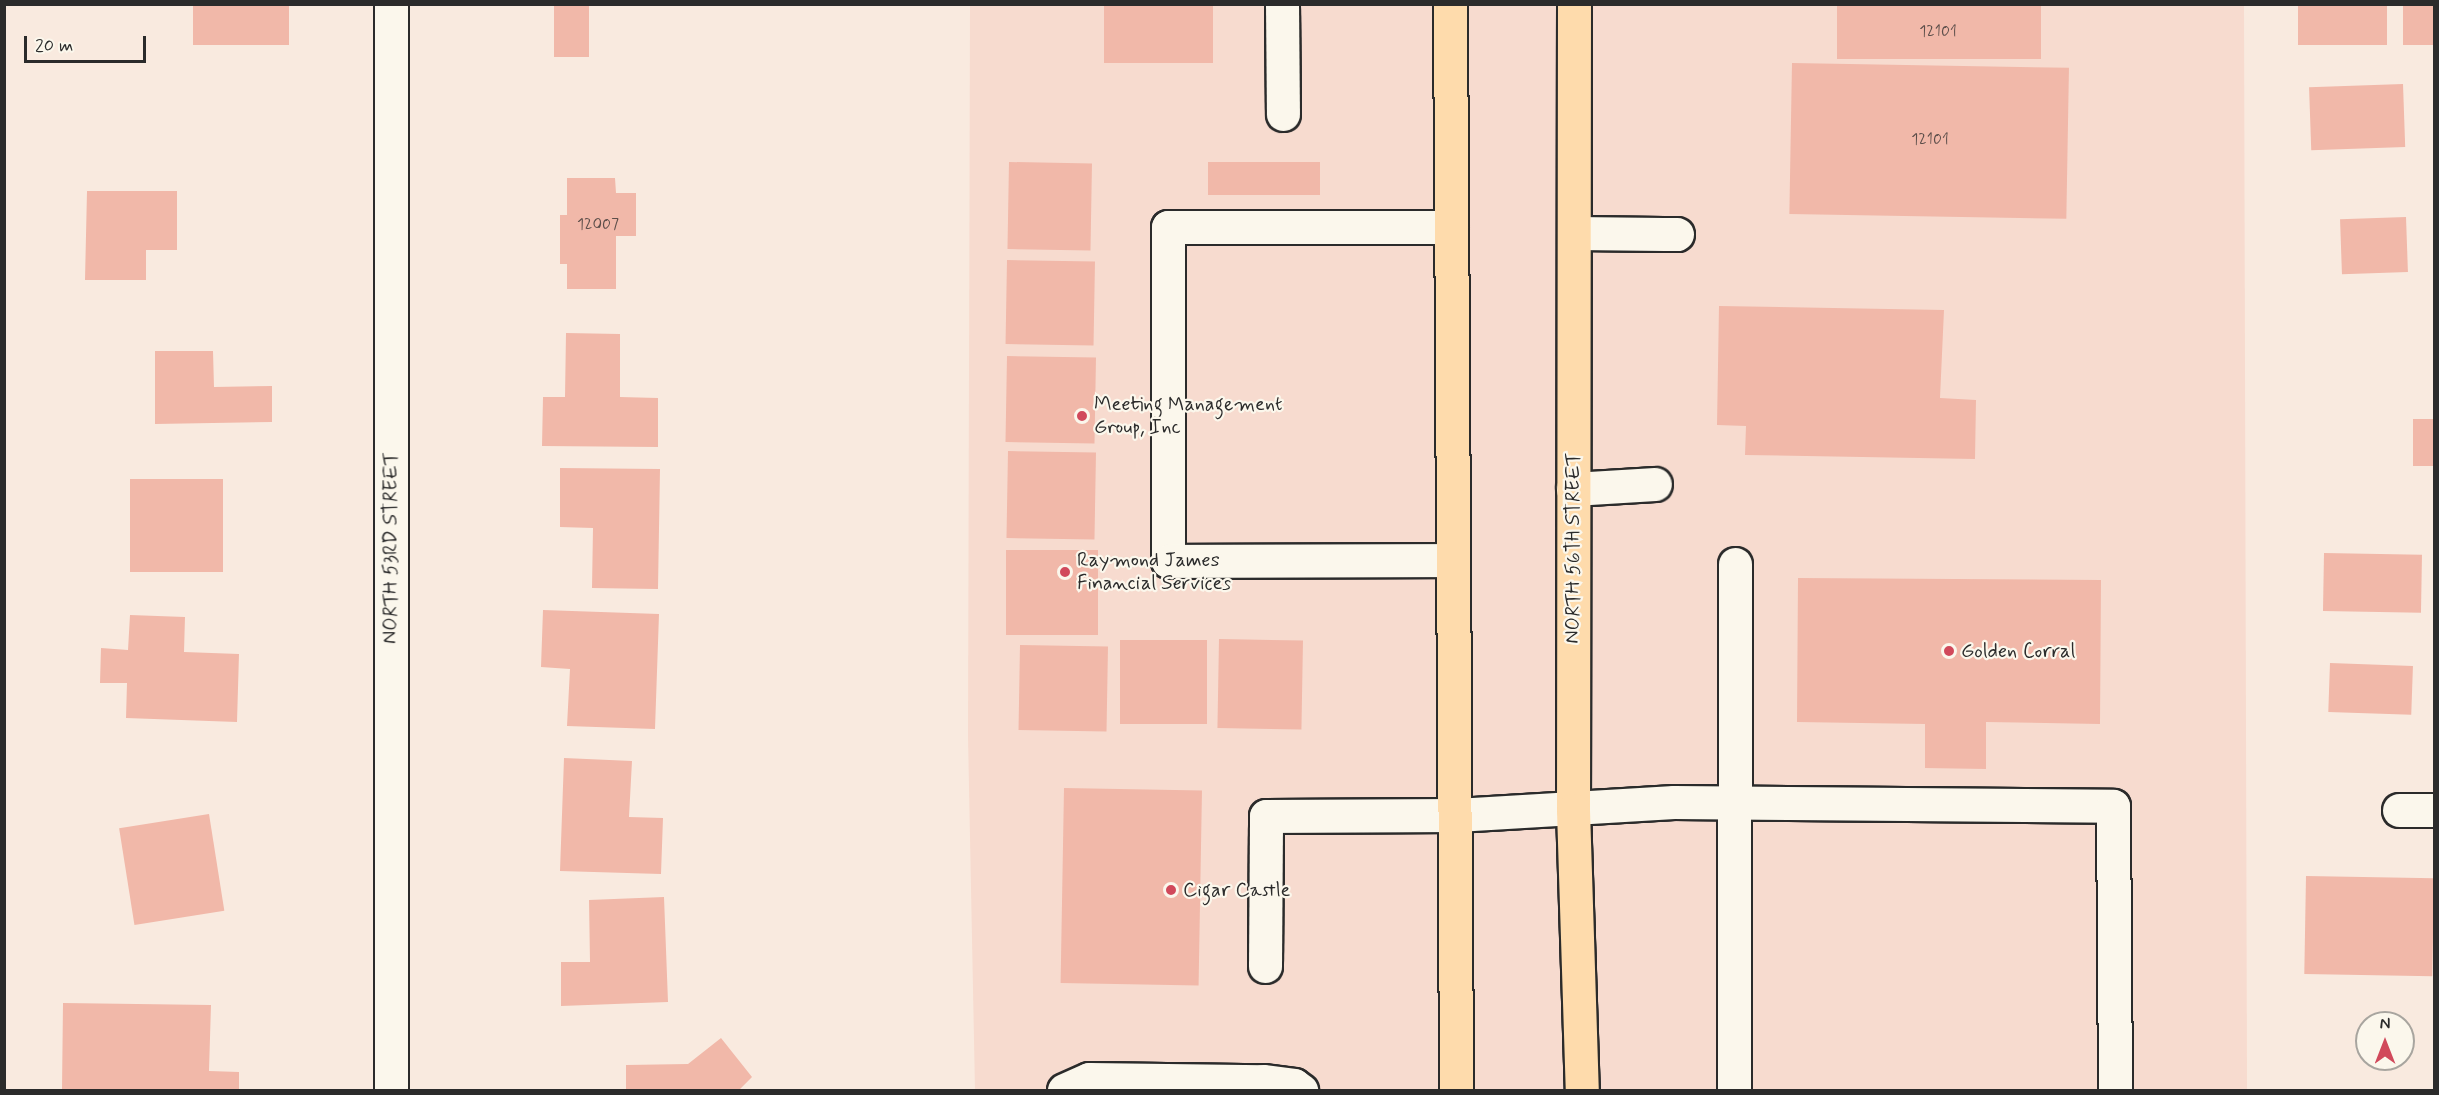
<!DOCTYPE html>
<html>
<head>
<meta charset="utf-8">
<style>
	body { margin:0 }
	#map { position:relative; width:2439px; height:1095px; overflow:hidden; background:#f9eadf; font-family:Mynerve,sans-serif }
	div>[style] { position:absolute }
	.built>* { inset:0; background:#f7dbcf }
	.building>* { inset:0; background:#f1b8a9; transform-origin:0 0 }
	.roads { filter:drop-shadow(2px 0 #2b2b2b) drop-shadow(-2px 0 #2b2b2b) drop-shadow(0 2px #2b2b2b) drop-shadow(0 -2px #2b2b2b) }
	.minor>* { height:33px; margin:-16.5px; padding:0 16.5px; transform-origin:16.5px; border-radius:16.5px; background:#fbf7ec }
	.major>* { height:33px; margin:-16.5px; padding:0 16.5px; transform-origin:16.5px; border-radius:16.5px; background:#fedbac }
	.dots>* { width:16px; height:16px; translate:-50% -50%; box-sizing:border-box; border:3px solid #fbf7ec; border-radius:50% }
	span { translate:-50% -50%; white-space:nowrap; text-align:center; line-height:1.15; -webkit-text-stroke:4.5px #fbf7ec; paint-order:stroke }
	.number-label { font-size:16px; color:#5c4e4a }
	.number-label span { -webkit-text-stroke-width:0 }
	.poi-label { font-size:20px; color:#2b2b2b }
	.left { translate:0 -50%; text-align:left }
	.street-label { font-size:20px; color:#2b2b2b }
	.frame { position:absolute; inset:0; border:6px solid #2b2b2b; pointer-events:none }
	.north { position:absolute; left:2355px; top:1011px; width:60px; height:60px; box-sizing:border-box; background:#fbf7ec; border:2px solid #a8a59f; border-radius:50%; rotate:0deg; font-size:16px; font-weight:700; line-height:24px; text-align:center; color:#2b2b2b }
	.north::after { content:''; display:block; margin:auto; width:21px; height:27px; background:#d1495b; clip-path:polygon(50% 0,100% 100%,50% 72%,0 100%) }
	.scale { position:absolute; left:24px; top:36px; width:122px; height:27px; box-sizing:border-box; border:3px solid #2b2b2b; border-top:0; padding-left:8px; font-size:18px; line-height:21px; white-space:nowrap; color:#2b2b2b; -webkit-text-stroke:4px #fbf7ec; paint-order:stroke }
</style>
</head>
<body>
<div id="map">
	<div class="built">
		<div style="clip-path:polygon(970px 5px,2244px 5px,2247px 1090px,975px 1090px,968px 736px)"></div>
	</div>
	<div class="building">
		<div style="left:193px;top:4px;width:96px;height:41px"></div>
		<div style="left:554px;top:4px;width:35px;height:53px"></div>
		<div style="left:1104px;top:4px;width:109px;height:59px"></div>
		<div style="left:1837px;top:4px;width:204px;height:55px"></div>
		<div style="left:2298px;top:4px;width:89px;height:41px"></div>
		<div style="left:2403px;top:4px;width:31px;height:41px"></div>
		<div style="left:1792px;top:63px;width:277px;height:151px;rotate:1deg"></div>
		<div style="left:2403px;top:84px;width:63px;height:94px;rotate:88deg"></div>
		<div style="left:1009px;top:162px;width:83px;height:87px;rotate:1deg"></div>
		<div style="left:1208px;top:162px;width:112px;height:33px"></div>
		<div style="clip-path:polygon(567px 178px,615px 178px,616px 193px,636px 193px,636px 236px,616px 236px,616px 289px,567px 289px,567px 264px,560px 264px,560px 215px,567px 215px)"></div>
		<div style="clip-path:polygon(87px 191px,177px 191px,177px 250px,146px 250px,146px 280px,85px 280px)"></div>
		<div style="left:2406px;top:217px;width:55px;height:66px;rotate:88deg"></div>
		<div style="left:1007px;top:260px;width:88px;height:84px;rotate:1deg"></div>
		<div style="clip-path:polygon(1719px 306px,1944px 310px,1940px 398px,1976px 400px,1975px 459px,1745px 455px,1746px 426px,1717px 425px)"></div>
		<div style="clip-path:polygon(566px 333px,620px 334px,620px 397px,658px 398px,658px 447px,542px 446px,543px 397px,565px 397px)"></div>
		<div style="clip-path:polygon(155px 351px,213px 351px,214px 387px,272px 386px,272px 422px,155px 424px)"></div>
		<div style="left:1007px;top:356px;width:89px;height:86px;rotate:1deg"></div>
		<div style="left:2413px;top:419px;width:21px;height:47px"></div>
		<div style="left:1008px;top:451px;width:88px;height:87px;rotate:1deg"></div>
		<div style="clip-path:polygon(560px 468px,660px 469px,658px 589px,592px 588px,593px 528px,560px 527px)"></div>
		<div style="left:130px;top:479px;width:93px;height:93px"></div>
		<div style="left:1006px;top:550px;width:92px;height:85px"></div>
		<div style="left:2324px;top:553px;width:98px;height:58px;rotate:1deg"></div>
		<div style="clip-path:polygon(1798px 578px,2101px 580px,2100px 724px,1986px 722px,1986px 769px,1925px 768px,1925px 724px,1797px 722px)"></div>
		<div style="clip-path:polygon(543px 610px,659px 614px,655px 729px,567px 726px,570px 669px,541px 667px)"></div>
		<div style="clip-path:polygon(130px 615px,185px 617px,184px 652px,239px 654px,237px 722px,126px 718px,127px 683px,100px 683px,101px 648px,128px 650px)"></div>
		<div style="left:1219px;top:639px;width:84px;height:89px;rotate:1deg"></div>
		<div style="left:1207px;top:640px;width:84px;height:87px;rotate:90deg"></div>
		<div style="left:1020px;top:645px;width:88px;height:85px;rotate:1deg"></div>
		<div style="left:2330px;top:663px;width:83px;height:49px;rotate:2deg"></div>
		<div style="clip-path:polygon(564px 758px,632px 761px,629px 817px,663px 818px,661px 874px,560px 871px)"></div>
		<div style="left:1064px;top:788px;width:138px;height:195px;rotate:1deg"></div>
		<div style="left:209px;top:814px;width:98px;height:91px;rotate:81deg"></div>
		<div style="left:2306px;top:876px;width:128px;height:98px;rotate:1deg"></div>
		<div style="clip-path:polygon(664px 897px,668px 1002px,561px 1006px,561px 962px,590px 962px,589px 900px)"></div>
		<div style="clip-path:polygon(63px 1003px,211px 1005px,209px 1071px,239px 1072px,239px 1090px,62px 1090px)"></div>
		<div style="clip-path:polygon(721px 1038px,752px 1077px,739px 1090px,626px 1090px,626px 1065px,688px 1064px)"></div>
	</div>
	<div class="roads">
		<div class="minor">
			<div style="left:391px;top:4px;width:1086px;rotate:90deg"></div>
			<div style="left:1282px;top:4px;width:110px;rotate:89.5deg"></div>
			<div style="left:1451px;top:227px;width:283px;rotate:180deg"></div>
			<div style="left:1168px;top:227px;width:334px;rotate:90deg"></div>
			<div style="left:1168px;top:561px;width:283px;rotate:-0.2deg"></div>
			<div style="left:1575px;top:233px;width:102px;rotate:0.6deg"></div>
			<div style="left:1573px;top:489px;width:82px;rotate:-3.5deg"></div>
			<div style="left:2399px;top:810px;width:35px"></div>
			<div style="left:1265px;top:966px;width:150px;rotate:-89.6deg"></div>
			<div style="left:1266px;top:816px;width:190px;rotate:-0.3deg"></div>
			<div style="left:1456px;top:815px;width:218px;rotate:-3.4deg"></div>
			<div style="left:1674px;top:802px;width:439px;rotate:0.5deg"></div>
			<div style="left:2113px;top:806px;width:284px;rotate:89.6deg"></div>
			<div style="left:1064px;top:1090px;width:27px;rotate:-24deg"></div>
			<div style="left:1089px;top:1079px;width:174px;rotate:0.7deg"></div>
			<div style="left:1263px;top:1081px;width:31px;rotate:7deg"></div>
			<div style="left:1294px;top:1085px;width:9px;rotate:36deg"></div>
			<div style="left:1734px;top:1090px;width:526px;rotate:-89.89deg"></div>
		</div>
		<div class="major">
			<div style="left:1450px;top:4px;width:1086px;rotate:89.68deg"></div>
			<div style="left:1574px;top:4px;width:806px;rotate:90.07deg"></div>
			<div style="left:1573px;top:810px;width:280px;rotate:88.2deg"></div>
		</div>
	</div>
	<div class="dots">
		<div style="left:1082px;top:416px;background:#d1495b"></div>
		<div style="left:1065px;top:572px;background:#d1495b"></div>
		<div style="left:1949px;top:651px;background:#d1495b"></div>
		<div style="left:1171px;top:890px;background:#d1495b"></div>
	</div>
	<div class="number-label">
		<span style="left:1938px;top:32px">12101</span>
		<span style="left:1930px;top:140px">12101</span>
		<span style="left:598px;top:225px">12007</span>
	</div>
	<div class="poi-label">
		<span class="left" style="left:1094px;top:416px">Meeting Management<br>Group, Inc</span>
		<span class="left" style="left:1077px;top:572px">Raymond James<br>Financial Services</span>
		<span class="left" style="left:1961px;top:651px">Golden Corral</span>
		<span class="left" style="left:1183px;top:890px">Cigar Castle</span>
	</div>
	<div class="street-label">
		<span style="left:391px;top:548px;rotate:-90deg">NORTH 53RD STREET</span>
		<span style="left:1573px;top:548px;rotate:-90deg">NORTH 56TH STREET</span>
	</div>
	<div class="frame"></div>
	<div class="north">N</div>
	<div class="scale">20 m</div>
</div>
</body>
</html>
